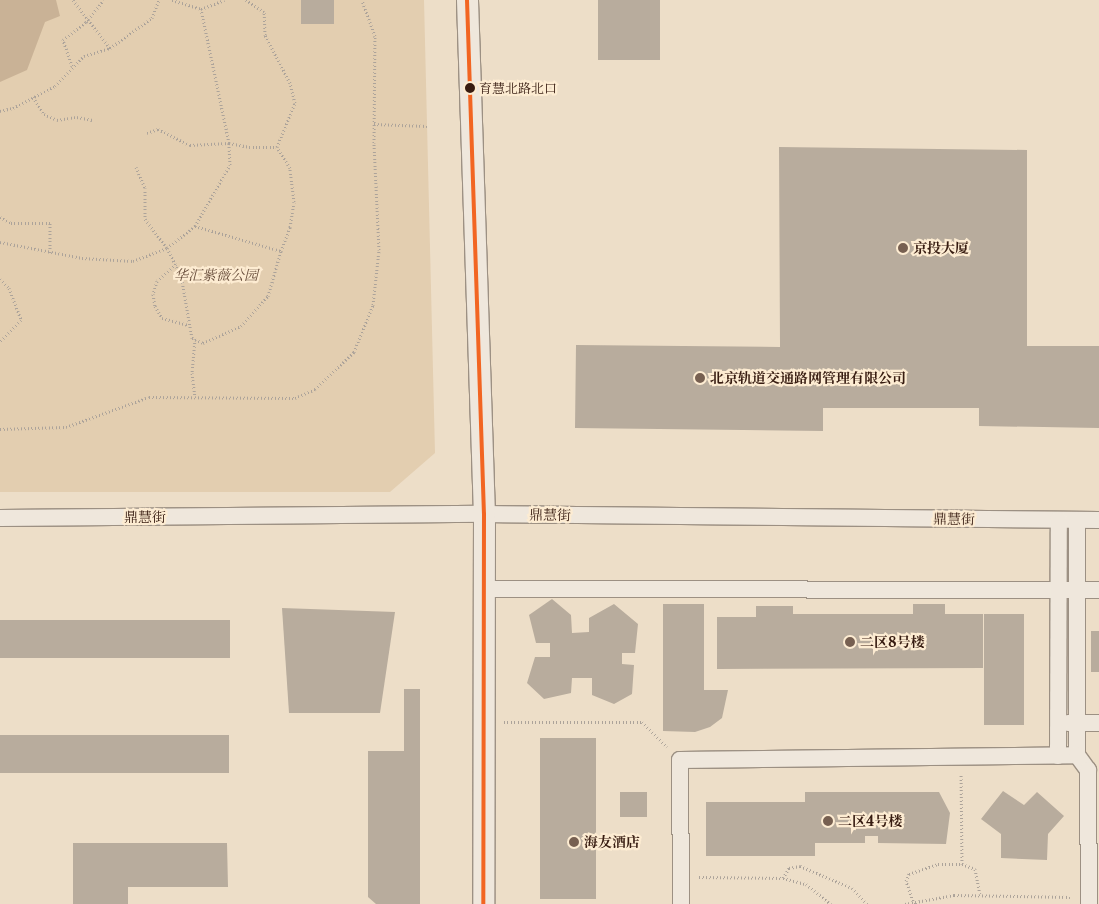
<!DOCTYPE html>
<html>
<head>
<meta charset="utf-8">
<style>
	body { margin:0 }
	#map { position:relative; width:1099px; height:904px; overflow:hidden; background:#eddec8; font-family:"Libre Caslon Text","Noto Serif SC",serif }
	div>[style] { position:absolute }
	.green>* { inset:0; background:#e3ceb0 }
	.water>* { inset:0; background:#c9b296 }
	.building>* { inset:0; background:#b8ac9d; transform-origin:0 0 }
	.path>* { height:3px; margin-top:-1.5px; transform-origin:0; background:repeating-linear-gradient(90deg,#aca39a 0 1px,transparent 0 3.5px) }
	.roads { filter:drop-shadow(1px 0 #9c9083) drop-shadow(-1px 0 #9c9083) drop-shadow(0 1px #9c9083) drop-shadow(0 -1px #9c9083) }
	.minor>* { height:16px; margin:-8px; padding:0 8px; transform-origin:8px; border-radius:8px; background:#efe7dc }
	.tertiary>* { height:21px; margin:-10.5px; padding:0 10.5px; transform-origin:10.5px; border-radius:10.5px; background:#efe7dc }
	.bus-1>* { height:4px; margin:-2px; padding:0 2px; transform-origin:2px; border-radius:2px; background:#f26522 }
	.dots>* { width:14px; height:14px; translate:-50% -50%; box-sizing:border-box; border:2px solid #fdecd2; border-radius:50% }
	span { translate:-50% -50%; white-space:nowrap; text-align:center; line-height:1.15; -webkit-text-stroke:4.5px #fdecd2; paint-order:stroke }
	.bus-label { font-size:13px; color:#371c11 }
	.left { translate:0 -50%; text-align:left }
	.poi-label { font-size:14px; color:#371c11; font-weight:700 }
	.park-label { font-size:14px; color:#684d3b; font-style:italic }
	.street-label { font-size:14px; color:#371c11 }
</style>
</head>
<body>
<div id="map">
	<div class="green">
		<div style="clip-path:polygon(0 0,424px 0,435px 453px,390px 492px,0 492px)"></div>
	</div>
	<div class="water">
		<div style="clip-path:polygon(0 0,56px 0,60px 16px,45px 22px,27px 70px,0 82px)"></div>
	</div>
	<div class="building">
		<div style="left:301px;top:0;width:33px;height:24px"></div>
		<div style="left:598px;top:0;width:62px;height:60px"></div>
		<div style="clip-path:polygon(779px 147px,1027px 150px,1027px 346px,1099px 346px,1099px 428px,979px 426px,979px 408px,823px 408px,823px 431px,575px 428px,576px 345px,780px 347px)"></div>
		<div style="clip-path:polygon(552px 599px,571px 615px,572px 633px,589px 632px,589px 618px,614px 604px,638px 624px,635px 653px,622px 653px,622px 664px,634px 665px,632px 694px,614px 704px,592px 695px,592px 678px,572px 678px,571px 693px,544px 699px,527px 683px,535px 657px,550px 657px,550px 643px,536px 643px,529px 615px)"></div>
		<div style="clip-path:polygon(663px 604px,704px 604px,704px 690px,728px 690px,722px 718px,710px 727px,695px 732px,663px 731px)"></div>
		<div style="clip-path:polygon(913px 604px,945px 604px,945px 614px,983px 614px,983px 668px,717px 669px,717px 617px,756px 617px,756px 606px,793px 606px,793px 614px,913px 614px)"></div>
		<div style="clip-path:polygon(282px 608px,395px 612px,380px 713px,289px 713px)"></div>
		<div style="left:984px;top:614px;width:40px;height:111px"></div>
		<div style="left:230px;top:620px;width:38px;height:230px;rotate:90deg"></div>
		<div style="left:1091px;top:631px;width:8px;height:41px"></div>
		<div style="clip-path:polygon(404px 689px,420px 689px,420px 904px,376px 904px,368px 897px,368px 751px,404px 751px)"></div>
		<div style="left:229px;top:735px;width:38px;height:229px;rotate:90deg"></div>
		<div style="left:540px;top:738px;width:56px;height:161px"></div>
		<div style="clip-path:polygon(1003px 791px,1024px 805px,1037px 792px,1064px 816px,1048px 834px,1047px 860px,1001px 858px,1001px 834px,981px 819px)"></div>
		<div style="left:620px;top:792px;width:27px;height:25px"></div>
		<div style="clip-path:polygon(805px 792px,939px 792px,950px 813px,946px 844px,878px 843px,878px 836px,865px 836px,865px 843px,815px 843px,815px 856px,706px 856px,706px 802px,805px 802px)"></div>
		<div style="clip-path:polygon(73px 843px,227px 843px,228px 887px,128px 887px,128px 904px,73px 904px)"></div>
	</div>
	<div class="path">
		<div style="left:73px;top:0;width:61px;rotate:52.4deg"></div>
		<div style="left:172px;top:0;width:30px;rotate:17deg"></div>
		<div style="left:201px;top:9px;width:25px;rotate:-21deg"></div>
		<div style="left:72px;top:66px;width:28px;rotate:-109deg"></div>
		<div style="left:63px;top:40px;width:29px;rotate:-38deg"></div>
		<div style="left:86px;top:22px;width:28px;rotate:-51deg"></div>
		<div style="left:33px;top:97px;width:20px;rotate:57deg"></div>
		<div style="left:44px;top:114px;width:14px;rotate:25deg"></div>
		<div style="left:57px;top:120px;width:20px;rotate:-9deg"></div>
		<div style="left:77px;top:117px;width:16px;rotate:11deg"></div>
		<div style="left:0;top:111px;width:13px;rotate:-13deg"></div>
		<div style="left:13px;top:108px;width:47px;rotate:-27.6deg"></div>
		<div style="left:55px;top:86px;width:42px;rotate:-46deg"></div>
		<div style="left:84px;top:56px;width:27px;rotate:-17deg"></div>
		<div style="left:110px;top:48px;width:52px;rotate:-35.5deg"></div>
		<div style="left:152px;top:18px;width:19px;rotate:-69deg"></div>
		<div style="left:374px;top:124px;width:53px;rotate:2.2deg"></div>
		<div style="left:147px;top:133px;width:12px;rotate:-20deg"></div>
		<div style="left:158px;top:129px;width:36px;rotate:27deg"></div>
		<div style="left:190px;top:145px;width:39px;rotate:-3deg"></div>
		<div style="left:229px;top:143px;width:20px;rotate:11deg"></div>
		<div style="left:249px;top:147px;width:28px"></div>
		<div style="left:136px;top:167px;width:23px;rotate:67deg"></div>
		<div style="left:145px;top:188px;width:31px;rotate:90deg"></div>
		<div style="left:145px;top:219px;width:36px;rotate:53deg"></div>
		<div style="left:167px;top:248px;width:30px;rotate:63deg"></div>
		<div style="left:181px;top:275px;width:64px;rotate:80.1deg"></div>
		<div style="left:192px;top:338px;width:12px;rotate:24deg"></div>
		<div style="left:203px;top:343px;width:42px;rotate:-24.1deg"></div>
		<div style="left:241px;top:326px;width:40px;rotate:-48deg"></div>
		<div style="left:268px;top:296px;width:47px;rotate:-73.9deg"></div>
		<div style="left:0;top:217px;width:13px;rotate:29deg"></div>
		<div style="left:11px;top:223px;width:39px"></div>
		<div style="left:50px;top:223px;width:30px;rotate:90deg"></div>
		<div style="left:195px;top:226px;width:90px;rotate:16.2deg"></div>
		<div style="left:281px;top:251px;width:26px;rotate:-69deg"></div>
		<div style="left:290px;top:227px;width:25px;rotate:-81deg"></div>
		<div style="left:294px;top:202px;width:34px;rotate:-97deg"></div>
		<div style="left:290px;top:168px;width:25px;rotate:-122deg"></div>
		<div style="left:277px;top:147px;width:48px;rotate:-67.8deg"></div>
		<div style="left:295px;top:103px;width:21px;rotate:-104deg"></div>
		<div style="left:290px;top:83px;width:54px;rotate:-117.5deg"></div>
		<div style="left:265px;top:35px;width:23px;rotate:-92deg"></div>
		<div style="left:264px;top:12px;width:22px;rotate:-146deg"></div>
		<div style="left:0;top:242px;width:84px;rotate:11deg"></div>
		<div style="left:82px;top:258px;width:51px;rotate:3.4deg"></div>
		<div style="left:133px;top:261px;width:36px;rotate:-21deg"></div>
		<div style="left:167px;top:248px;width:36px;rotate:-38deg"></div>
		<div style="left:195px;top:226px;width:70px;rotate:-60.2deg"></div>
		<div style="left:230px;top:165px;width:22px;rotate:-93deg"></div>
		<div style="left:229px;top:143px;width:137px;rotate:-101.8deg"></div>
		<div style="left:176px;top:264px;width:25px;rotate:138deg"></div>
		<div style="left:157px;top:281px;width:14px;rotate:107deg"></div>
		<div style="left:153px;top:294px;width:12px;rotate:81deg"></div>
		<div style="left:155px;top:306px;width:14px;rotate:60deg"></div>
		<div style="left:162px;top:318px;width:27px;rotate:15deg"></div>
		<div style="left:0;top:279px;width:13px;rotate:45deg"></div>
		<div style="left:9px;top:288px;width:34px;rotate:69deg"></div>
		<div style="left:21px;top:320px;width:30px;rotate:134deg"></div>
		<div style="left:195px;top:339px;width:34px;rotate:95deg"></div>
		<div style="left:192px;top:373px;width:24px;rotate:83deg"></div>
		<div style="left:0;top:429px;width:66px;rotate:-1.7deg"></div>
		<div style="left:66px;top:427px;width:88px;rotate:-19.9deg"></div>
		<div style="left:149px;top:397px;width:146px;rotate:0.4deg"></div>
		<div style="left:295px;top:398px;width:22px;rotate:-24deg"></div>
		<div style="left:315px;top:389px;width:54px;rotate:-43.5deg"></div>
		<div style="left:354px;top:352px;width:51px;rotate:-68deg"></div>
		<div style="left:373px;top:305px;width:55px;rotate:-83.8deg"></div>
		<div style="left:379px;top:250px;width:107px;rotate:-92.7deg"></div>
		<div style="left:374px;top:143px;width:107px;rotate:-89.5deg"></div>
		<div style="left:375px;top:36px;width:38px;rotate:-110deg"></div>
		<div style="left:504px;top:722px;width:138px"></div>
		<div style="left:642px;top:722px;width:35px;rotate:45deg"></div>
		<div style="left:962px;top:864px;width:14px;rotate:21deg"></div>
		<div style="left:975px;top:869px;width:25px;rotate:79deg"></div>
		<div style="left:699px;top:877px;width:84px;rotate:0.7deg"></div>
		<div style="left:783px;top:878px;width:12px;rotate:-59deg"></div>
		<div style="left:789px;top:868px;width:11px;rotate:-10deg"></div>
		<div style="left:800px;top:866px;width:56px;rotate:22.9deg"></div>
		<div style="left:852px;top:888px;width:22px;rotate:47deg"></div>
		<div style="left:783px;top:878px;width:24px;rotate:15deg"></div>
		<div style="left:806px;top:884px;width:32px;rotate:39deg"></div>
		<div style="left:905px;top:904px;width:50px;rotate:-10.4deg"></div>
		<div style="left:954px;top:895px;width:116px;rotate:1deg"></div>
		<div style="left:914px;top:904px;width:24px;rotate:-109deg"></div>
		<div style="left:906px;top:881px;width:8px;rotate:-67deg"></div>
		<div style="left:909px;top:874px;width:31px;rotate:-19deg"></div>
		<div style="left:938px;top:864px;width:24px"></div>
		<div style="left:962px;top:864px;width:89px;rotate:-90.6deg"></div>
	</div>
	<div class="roads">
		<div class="minor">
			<div style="left:0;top:518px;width:484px;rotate:-0.5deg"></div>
			<div style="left:484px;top:514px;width:615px;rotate:0.56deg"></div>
			<div style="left:1077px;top:520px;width:235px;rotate:90deg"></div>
			<div style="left:484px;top:589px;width:615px;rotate:0.09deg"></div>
			<div style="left:1068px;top:723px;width:31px"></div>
			<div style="left:1058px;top:756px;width:236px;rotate:-89.8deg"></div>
			<div style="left:681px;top:904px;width:144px;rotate:-90.4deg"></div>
			<div style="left:680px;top:760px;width:397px;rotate:-0.7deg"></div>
			<div style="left:1077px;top:755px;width:19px;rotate:54deg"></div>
			<div style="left:1088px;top:770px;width:134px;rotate:89.6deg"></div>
		</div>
		<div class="tertiary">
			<div style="left:467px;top:0;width:514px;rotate:88.11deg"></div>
			<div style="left:484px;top:514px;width:390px;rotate:90.1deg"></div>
		</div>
	</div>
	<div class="bus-1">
		<div style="left:467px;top:0;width:514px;rotate:88.11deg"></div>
		<div style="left:484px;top:514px;width:390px;rotate:90.1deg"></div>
	</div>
	<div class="dots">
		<div style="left:470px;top:88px;background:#371c11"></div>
		<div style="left:903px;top:248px;background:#776051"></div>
		<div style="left:700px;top:378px;background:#776051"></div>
		<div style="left:850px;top:642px;background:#776051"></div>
		<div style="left:828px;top:821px;background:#776051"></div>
		<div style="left:574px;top:842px;background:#776051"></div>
	</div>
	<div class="bus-label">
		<span class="left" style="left:479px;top:88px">育慧北路北口</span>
	</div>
	<div class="poi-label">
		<span class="left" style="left:913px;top:248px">京投大厦</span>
		<span class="left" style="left:710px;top:378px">北京轨道交通路网管理有限公司</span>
		<span class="left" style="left:860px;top:642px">二区8号楼</span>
		<span class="left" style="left:838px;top:821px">二区4号楼</span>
		<span class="left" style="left:584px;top:842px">海友酒店</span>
	</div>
	<div class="park-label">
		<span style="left:216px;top:275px">华汇紫薇公园</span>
	</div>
	<div class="street-label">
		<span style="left:550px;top:515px;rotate:1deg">鼎慧街</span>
		<span style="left:145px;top:517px">鼎慧街</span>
		<span style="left:954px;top:519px;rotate:1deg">鼎慧街</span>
	</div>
</div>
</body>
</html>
